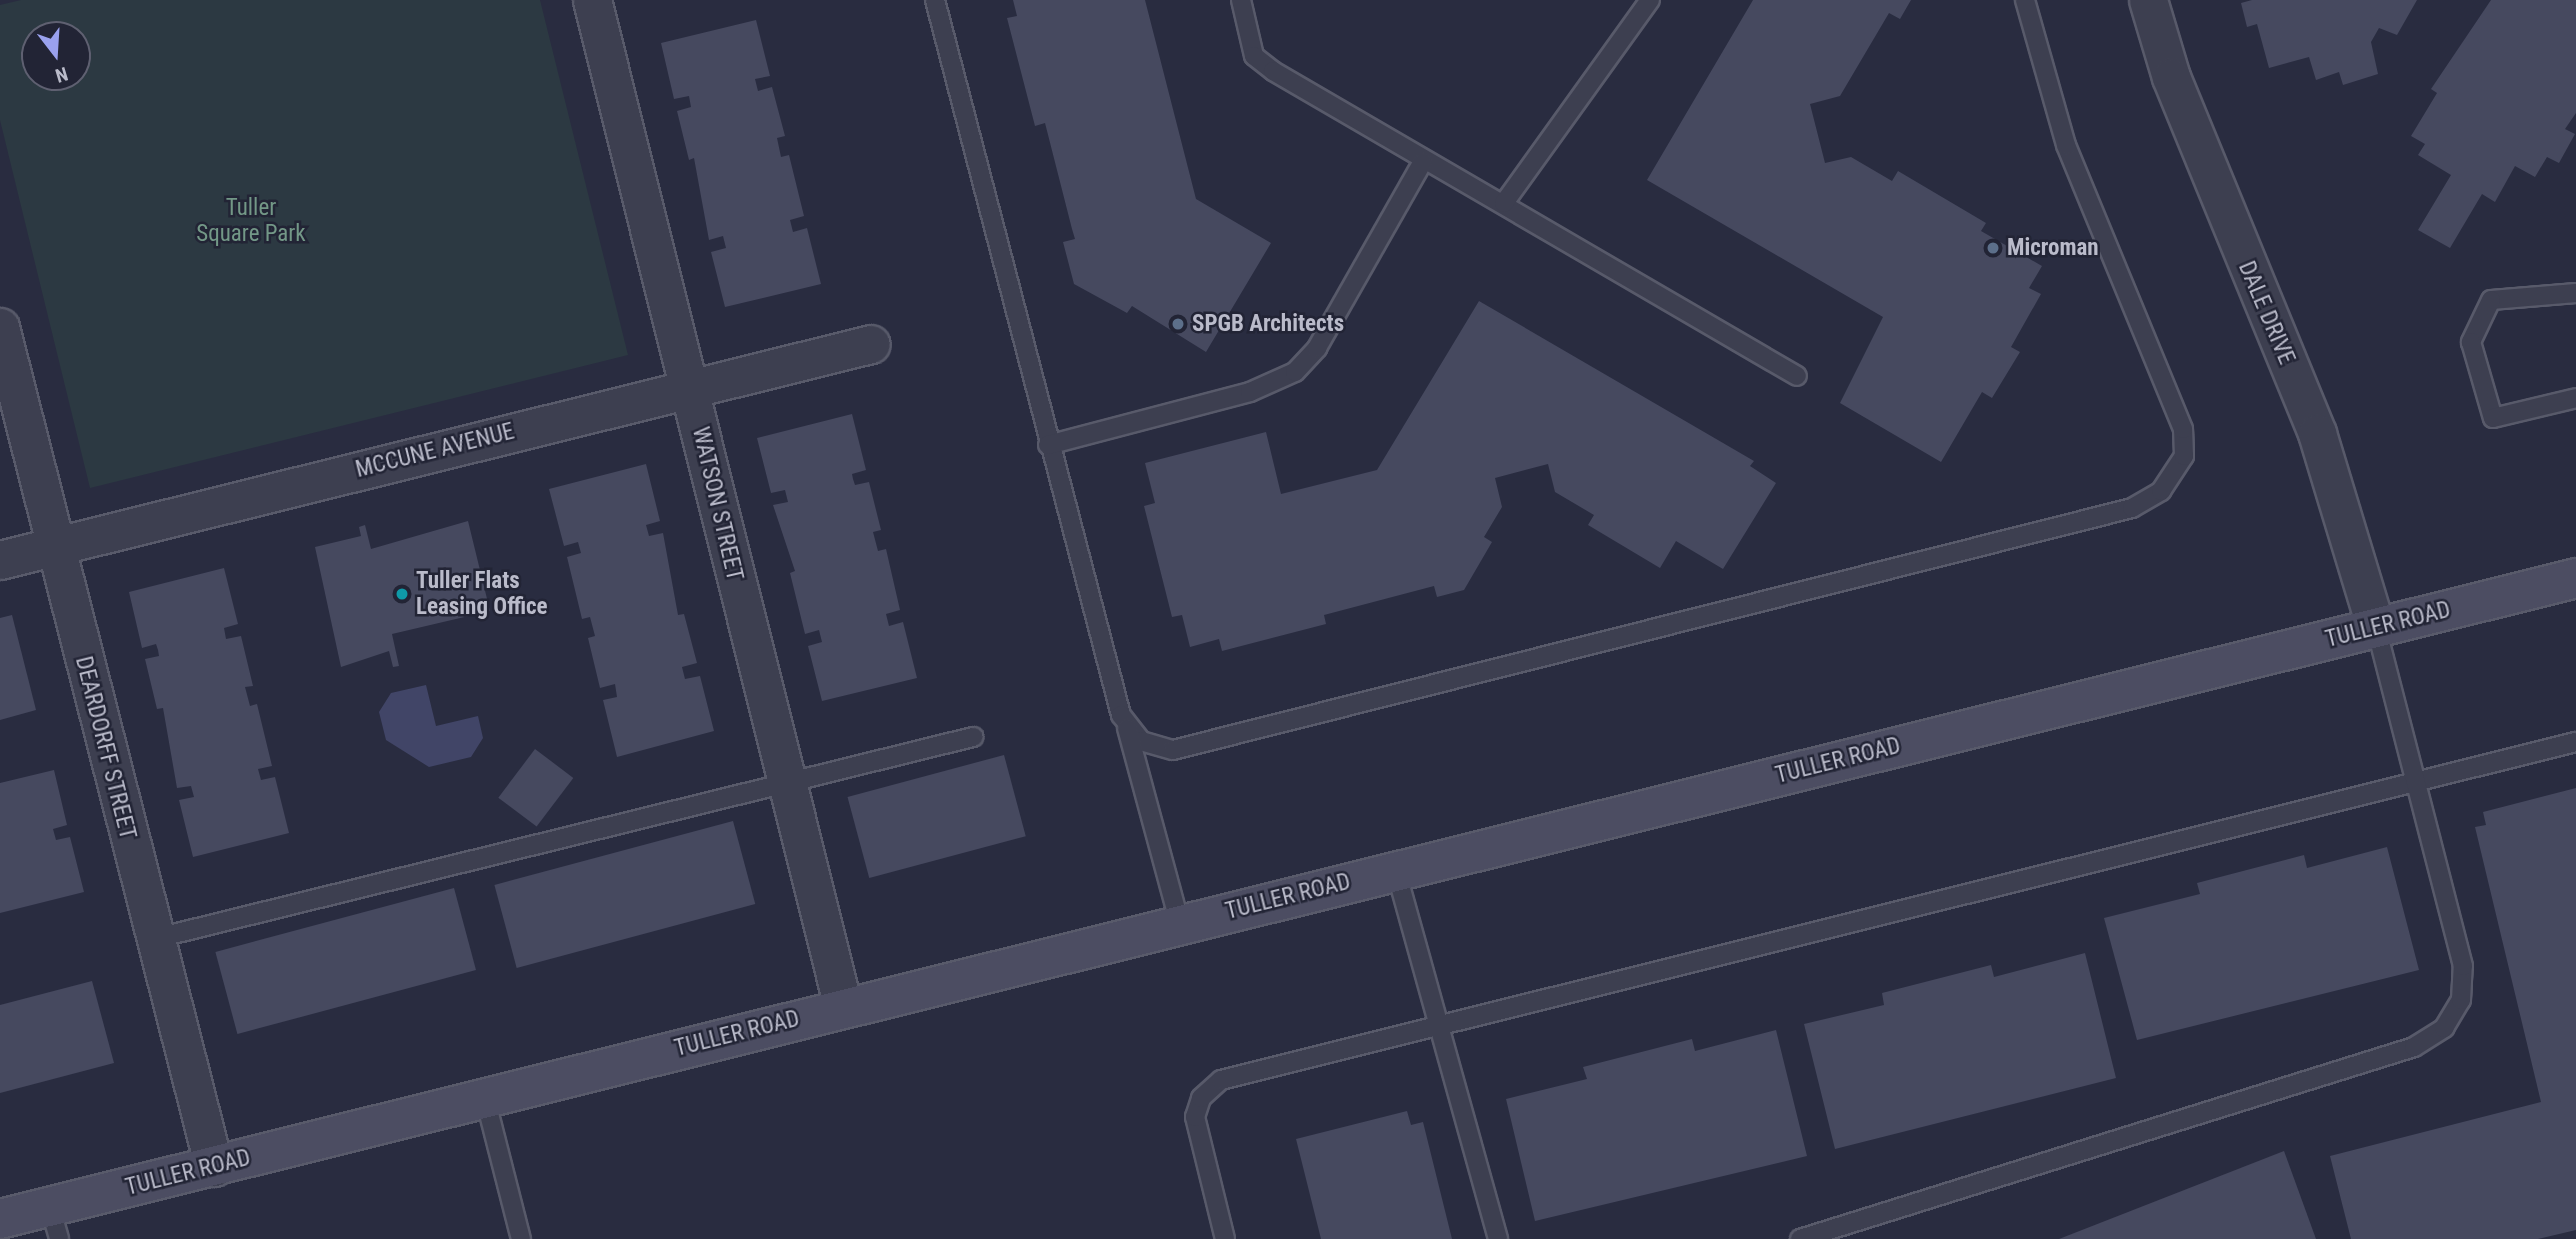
<!DOCTYPE html>
<html>
<head>
<meta charset="utf-8">
<style>
	body { margin:0 }
	#map { position:relative; width:2576px; height:1239px; overflow:hidden; background:#292c40; font-family:"Roboto Condensed",sans-serif }
	div>[style] { position:absolute }
	.green>* { inset:0; background:#2c3942 }
	.water>* { inset:0; background:#414567 }
	.building>* { inset:0; background:#46495f; transform-origin:0 0 }
	.roads { filter:drop-shadow(2px 0 #585a6a) drop-shadow(-2px 0 #585a6a) drop-shadow(0 2px #585a6a) drop-shadow(0 -2px #585a6a) }
	.lane>* { height:18px; margin:-9px; padding:0 9px; transform-origin:9px; border-radius:9px; background:#3d3f50 }
	.street>* { height:37px; margin:-18.5px; padding:0 18.5px; transform-origin:18.5px; border-radius:18.5px; background:#3d3f50 }
	.secondary>* { height:38px; margin:-19px; padding:0 19px; transform-origin:19px; border-radius:19px; background:#4c4d62 }
	.dots>* { width:19px; height:19px; translate:-50% -50%; box-sizing:border-box; border:4px solid #222435; border-radius:50% }
	span { translate:-50% -50%; white-space:nowrap; text-align:center; line-height:1.15; -webkit-text-stroke:5px #222435; paint-order:stroke }
	.park-label { font-size:23px; color:#739887 }
	.poi-label { font-size:23px; color:#babbca; font-weight:700 }
	.left { translate:0 -50%; text-align:left }
	.street-label { font-size:23px; color:#babbca }
	.north { position:absolute; left:21px; top:21px; width:70px; height:70px; box-sizing:border-box; background:#222435; border:2px solid #5f6071; border-radius:50%; rotate:163deg; font-size:19px; font-weight:700; line-height:28px; text-align:center; color:#babbca }
	.north::after { content:''; display:block; margin:auto; width:24px; height:32px; background:#9aa1ee; clip-path:polygon(50% 0,100% 100%,50% 72%,0 100%) }
</style>
</head>
<body>
<div id="map">
	<div class="green">
		<div style="clip-path:polygon(evenodd,21px 0,540px 0,628px 355px,90px 488px,0 120px,0 5px,21px 0,35px 35px,77px 35px,77px 77px,35px 77px,35px 35px)"></div>
	</div>
	<div class="water">
		<div style="clip-path:polygon(426px 685px,436px 726px,478px 716px,483px 738px,471px 757px,429px 767px,386px 740px,379px 712px,391px 693px)"></div>
	</div>
	<div class="building">
		<div style="clip-path:polygon(1013px 0,1145px 0,1196px 199px,1271px 243px,1206px 352px,1132px 306px,1127px 313px,1074px 284px,1063px 242px,1075px 239px,1072px 229px,1045px 123px,1035px 126px,1007px 18px,1017px 16px)"></div>
		<div style="clip-path:polygon(1753px 0,1911px 0,1900px 19px,1889px 13px,1840px 96px,1810px 104px,1825px 163px,1851px 157px,1892px 181px,1898px 171px,1986px 223px,1981px 231px,2042px 266px,2029px 288px,2041px 294px,2011px 347px,2020px 352px,1992px 398px,1982px 392px,1941px 462px,1840px 403px,1883px 317px,1647px 180px)"></div>
		<div style="clip-path:polygon(2252px 0,2417px 0,2397px 35px,2379px 28px,2371px 42px,2378px 74px,2343px 85px,2339px 72px,2316px 80px,2309px 57px,2269px 68px,2257px 24px,2247px 27px,2241px 3px)"></div>
		<div style="clip-path:polygon(2491px 0,2576px 0,2576px 113px,2565px 129px,2575px 134px,2559px 163px,2547px 157px,2535px 177px,2515px 166px,2495px 202px,2482px 194px,2450px 248px,2418px 230px,2451px 175px,2418px 155px,2425px 144px,2411px 136px,2437px 93px,2431px 89px)"></div>
		<div style="clip-path:polygon(756px 20px,770px 76px,755px 79px,758px 91px,772px 87px,785px 136px,777px 138px,781px 157px,789px 155px,804px 216px,790px 220px,793px 232px,807px 228px,821px 284px,725px 307px,711px 252px,726px 248px,723px 236px,709px 240px,694px 158px,689px 160px,677px 111px,691px 107px,689px 96px,674px 99px,661px 43px)"></div>
		<div style="clip-path:polygon(1479px 301px,1754px 461px,1750px 466px,1776px 483px,1723px 569px,1676px 541px,1660px 568px,1588px 525px,1594px 515px,1555px 492px,1548px 464px,1495px 478px,1502px 507px,1484px 537px,1492px 542px,1464px 590px,1437px 597px,1434px 586px,1324px 615px,1326px 624px,1222px 651px,1219px 639px,1190px 647px,1182px 615px,1172px 617px,1144px 506px,1155px 503px,1145px 463px,1266px 432px,1281px 494px,1377px 470px)"></div>
		<div style="clip-path:polygon(852px 414px,866px 470px,852px 474px,853px 479px,855px 485px,869px 482px,881px 530px,873px 532px,878px 551px,886px 549px,900px 610px,886px 614px,889px 626px,903px 622px,917px 678px,822px 701px,808px 646px,822px 642px,819px 630px,805px 634px,790px 573px,795px 571px,773px 505px,788px 502px,785px 490px,771px 493px,757px 438px)"></div>
		<div style="clip-path:polygon(646px 464px,660px 521px,646px 525px,649px 536px,663px 533px,678px 615px,684px 614px,697px 663px,682px 667px,685px 679px,700px 676px,714px 731px,617px 757px,603px 700px,617px 697px,615px 684px,600px 688px,588px 638px,595px 636px,590px 617px,582px 619px,567px 557px,581px 553px,578px 542px,564px 546px,549px 489px)"></div>
		<div style="clip-path:polygon(468px 521px,490px 611px,392px 634px,399px 666px,393px 667px,389px 651px,341px 667px,315px 547px,361px 536px,359px 527px,365px 525px,371px 549px)"></div>
		<div style="clip-path:polygon(224px 568px,238px 624px,224px 628px,226px 639px,241px 636px,253px 686px,245px 687px,250px 706px,257px 704px,272px 766px,258px 769px,261px 780px,275px 777px,289px 833px,193px 857px,179px 800px,194px 797px,191px 786px,177px 788px,163px 708px,157px 709px,145px 659px,159px 656px,158px 650px,156px 644px,142px 648px,129px 592px)"></div>
		<div style="clip-path:polygon(12px 615px,36px 710px,0 720px,0 618px)"></div>
		<div style="left:535px;top:749px;width:48px;height:61px;rotate:37deg"></div>
		<div style="left:1004px;top:755px;width:84px;height:162px;rotate:75deg"></div>
		<div style="clip-path:polygon(54px 770px,67px 825px,53px 829px,56px 840px,70px 837px,84px 892px,0 913px,0 783px)"></div>
		<div style="clip-path:polygon(2576px 788px,2576px 1230px,2538px 1239px,2351px 1239px,2330px 1156px,2541px 1102px,2475px 827px,2486px 825px,2483px 812px)"></div>
		<div style="left:733px;top:821px;width:86px;height:247px;rotate:75deg"></div>
		<div style="clip-path:polygon(2387px 847px,2419px 970px,2137px 1040px,2104px 918px,2200px 894px,2197px 883px,2304px 855px,2307px 868px)"></div>
		<div style="left:454px;top:888px;width:85px;height:247px;rotate:75deg"></div>
		<div style="clip-path:polygon(2085px 953px,2116px 1078px,1835px 1149px,1804px 1024px,1884px 1005px,1882px 993px,1991px 965px,1994px 977px)"></div>
		<div style="clip-path:polygon(92px 981px,114px 1063px,0 1093px,0 1005px)"></div>
		<div style="clip-path:polygon(1776px 1030px,1807px 1156px,1535px 1221px,1506px 1099px,1587px 1079px,1583px 1067px,1692px 1039px,1695px 1051px)"></div>
		<div style="clip-path:polygon(1407px 1111px,1411px 1125px,1423px 1122px,1452px 1239px,1321px 1239px,1296px 1139px)"></div>
		<div style="clip-path:polygon(2284px 1151px,2316px 1239px,2059px 1239px)"></div>
	</div>
	<div class="roads">
		<div class="lane">
			<div style="left:935px;top:0;width:739px;rotate:75.42deg"></div>
			<div style="left:1121px;top:715px;width:33px;rotate:52deg"></div>
			<div style="left:1141px;top:741px;width:33px;rotate:16deg"></div>
			<div style="left:1173px;top:750px;width:989px;rotate:-14.16deg"></div>
			<div style="left:2132px;top:508px;width:34px;rotate:-30deg"></div>
			<div style="left:2161px;top:491px;width:42px;rotate:-56.7deg"></div>
			<div style="left:2184px;top:456px;width:27px;rotate:-92deg"></div>
			<div style="left:2183px;top:429px;width:307px;rotate:-112.4deg"></div>
			<div style="left:2066px;top:145px;width:151px;rotate:-105.8deg"></div>
			<div style="left:1241px;top:0;width:57px;rotate:76.9deg"></div>
			<div style="left:1254px;top:56px;width:24px;rotate:38deg"></div>
			<div style="left:1273px;top:71px;width:606px;rotate:30.2deg"></div>
			<div style="left:1504px;top:203px;width:250px;rotate:-54.3deg"></div>
			<div style="left:2576px;top:293px;width:85px;rotate:175.3deg"></div>
			<div style="left:2491px;top:300px;width:47px;rotate:115.5deg"></div>
			<div style="left:2471px;top:342px;width:79px;rotate:73.9deg"></div>
			<div style="left:2493px;top:418px;width:85px;rotate:-13.5deg"></div>
			<div style="left:1048px;top:445px;width:209px;rotate:-14.7deg"></div>
			<div style="left:1250px;top:392px;width:49px;rotate:-24deg"></div>
			<div style="left:1295px;top:372px;width:33px;rotate:-47deg"></div>
			<div style="left:1317px;top:348px;width:213px;rotate:-60.4deg"></div>
			<div style="left:1127px;top:728px;width:203px;rotate:74.9deg"></div>
			<div style="left:1396px;top:871px;width:382px;rotate:74.5deg"></div>
			<div style="left:153px;top:939px;width:845px;rotate:-13.84deg"></div>
			<div style="left:485px;top:1098px;width:146px;rotate:75.7deg"></div>
			<div style="left:50px;top:1207px;width:33px;rotate:74deg"></div>
			<div style="left:1225px;top:1239px;width:126px;rotate:-103.8deg"></div>
			<div style="left:1195px;top:1117px;width:20px;rotate:-72deg"></div>
			<div style="left:1201px;top:1098px;width:27px;rotate:-42deg"></div>
			<div style="left:1221px;top:1080px;width:1397px;rotate:-14.01deg"></div>
			<div style="left:1800px;top:1239px;width:643px;rotate:-17.36deg"></div>
			<div style="left:2414px;top:1047px;width:36px;rotate:-32deg"></div>
			<div style="left:2444px;top:1028px;width:33px;rotate:-59deg"></div>
			<div style="left:2461px;top:1000px;width:34px;rotate:-87deg"></div>
			<div style="left:2463px;top:966px;width:349px;rotate:-104.4deg"></div>
		</div>
		<div class="street">
			<div style="left:592px;top:0;width:1038px;rotate:76deg"></div>
			<div style="left:2148px;top:0;width:80px;rotate:73.4deg"></div>
			<div style="left:2171px;top:77px;width:385px;rotate:67.7deg"></div>
			<div style="left:2317px;top:433px;width:204px;rotate:73.2deg"></div>
			<div style="left:0;top:327px;width:867px;rotate:75.71deg"></div>
			<div style="left:0;top:560px;width:897px;rotate:-13.93deg"></div>
		</div>
		<div class="secondary">
			<div style="left:0;top:1219px;width:2655px;rotate:-13.97deg"></div>
		</div>
	</div>
	<div class="dots">
		<div style="left:1993px;top:248px;background:#5c6f8a"></div>
		<div style="left:1178px;top:324px;background:#5c6f8a"></div>
		<div style="left:402px;top:594px;background:#0f9aa8"></div>
	</div>
	<div class="park-label">
		<span style="left:251px;top:221px">Tuller<br>Square Park</span>
	</div>
	<div class="poi-label">
		<span class="left" style="left:2007px;top:248px">Microman</span>
		<span class="left" style="left:1192px;top:324px">SPGB Architects</span>
		<span class="left" style="left:416px;top:594px">Tuller Flats<br>Leasing Office</span>
	</div>
	<div class="street-label">
		<span style="left:2266px;top:313px;rotate:67deg">DALE DRIVE</span>
		<span style="left:435px;top:451px;rotate:-14deg">MCCUNE AVENUE</span>
		<span style="left:717px;top:504px;rotate:77deg">WATSON STREET</span>
		<span style="left:2388px;top:625px;rotate:-14deg">TULLER ROAD</span>
		<span style="left:105px;top:748px;rotate:76deg">DEARDORFF STREET</span>
		<span style="left:1838px;top:761px;rotate:-14deg">TULLER ROAD</span>
		<span style="left:1288px;top:897px;rotate:-14deg">TULLER ROAD</span>
		<span style="left:737px;top:1034px;rotate:-14deg">TULLER ROAD</span>
		<span style="left:188px;top:1173px;rotate:-14deg">TULLER ROAD</span>
	</div>
	<div class="north">N</div>
</div>
</body>
</html>
